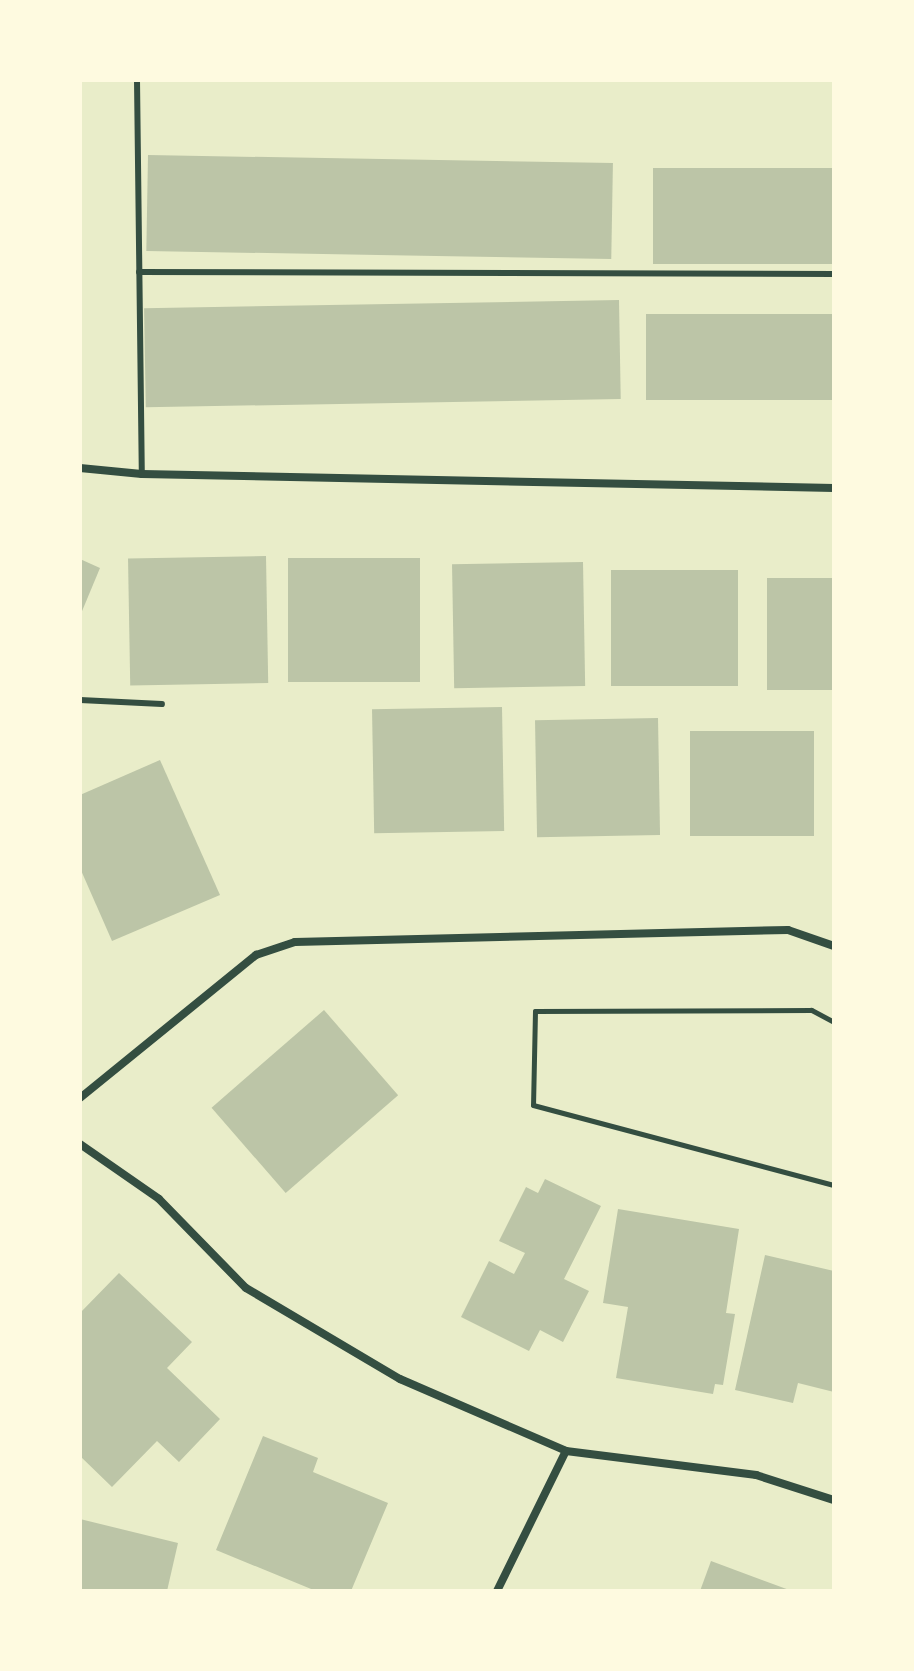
<!DOCTYPE html>
<html>
<head>
<meta charset="utf-8">
<style>
	body { margin:0 }
	#map { position:relative; width:914px; height:1671px; overflow:hidden; background:#e9edc9; font-family:"Open Sans",sans-serif }
	div>[style] { position:absolute }
	.building>* { inset:0; background:#bcc5a7; transform-origin:0 0 }
	.path>* { height:5px; margin:-2.5px; padding:0 2.5px; transform-origin:2.5px; border-radius:2.5px; background:#344e41 }
	.service>* { height:6px; margin:-3px; padding:0 3px; transform-origin:3px; border-radius:3px; background:#344e41 }
	.minor>* { height:8px; margin:-4px; padding:0 4px; transform-origin:4px; border-radius:4px; background:#344e41 }
	span { translate:-50% -50%; white-space:nowrap; text-align:center; line-height:1.15; -webkit-text-stroke:8px #fefae0; paint-order:stroke }
	.frame { position:absolute; inset:0; border:82px solid #fefae0; pointer-events:none }
</style>
</head>
<body>
<div id="map">
	<div class="building">
		<div style="left:148px;top:155px;width:465px;height:96px;rotate:1deg"></div>
		<div style="left:653px;top:168px;width:181px;height:96px"></div>
		<div style="left:619px;top:300px;width:99px;height:475px;rotate:89deg"></div>
		<div style="left:834px;top:314px;width:86px;height:188px;rotate:90deg"></div>
		<div style="left:266px;top:556px;width:127px;height:138px;rotate:89deg"></div>
		<div style="left:288px;top:558px;width:132px;height:124px"></div>
		<div style="clip-path:polygon(80px 559px,100px 568px,80px 616px)"></div>
		<div style="left:583px;top:562px;width:124px;height:131px;rotate:89deg"></div>
		<div style="left:738px;top:570px;width:116px;height:127px;rotate:90deg"></div>
		<div style="left:767px;top:578px;width:67px;height:112px"></div>
		<div style="left:502px;top:707px;width:124px;height:130px;rotate:89deg"></div>
		<div style="left:658px;top:718px;width:117px;height:123px;rotate:89deg"></div>
		<div style="left:690px;top:731px;width:124px;height:105px"></div>
		<div style="clip-path:polygon(160px 760px,220px 895px,112px 941px,80px 868px,80px 795px)"></div>
		<div style="left:324px;top:1010px;width:113px;height:149px;rotate:49deg"></div>
		<div style="clip-path:polygon(545px 1179px,601px 1206px,564px 1279px,589px 1291px,563px 1342px,540px 1330px,529px 1351px,461px 1317px,489px 1261px,514px 1274px,525px 1253px,499px 1241px,526px 1187px,538px 1193px)"></div>
		<div style="clip-path:polygon(618px 1209px,739px 1229px,726px 1313px,735px 1314px,723px 1385px,715px 1384px,713px 1394px,616px 1378px,628px 1307px,603px 1303px)"></div>
		<div style="clip-path:polygon(765px 1255px,834px 1271px,834px 1392px,798px 1383px,793px 1403px,735px 1390px)"></div>
		<div style="clip-path:polygon(119px 1273px,192px 1342px,167px 1368px,220px 1419px,179px 1462px,157px 1441px,112px 1487px,80px 1456px,80px 1313px)"></div>
		<div style="clip-path:polygon(263px 1436px,318px 1458px,313px 1472px,388px 1503px,351px 1591px,316px 1591px,216px 1550px)"></div>
		<div style="clip-path:polygon(80px 1519px,178px 1543px,167px 1591px,80px 1591px)"></div>
		<div style="clip-path:polygon(711px 1561px,792px 1591px,700px 1591px)"></div>
	</div>
	<div class="path">
		<div style="left:834px;top:1022px;width:26px;rotate:-152deg"></div>
		<div style="left:811px;top:1010px;width:276px;rotate:179.8deg"></div>
		<div style="left:535px;top:1011px;width:94px;rotate:91.2deg"></div>
		<div style="left:533px;top:1105px;width:311px;rotate:14.9deg"></div>
	</div>
	<div class="service">
		<div style="left:137px;top:80px;width:394px;rotate:89.3deg"></div>
		<div style="left:139px;top:272px;width:695px;rotate:0.16deg"></div>
		<div style="left:80px;top:700px;width:82px;rotate:2.8deg"></div>
	</div>
	<div class="minor">
		<div style="left:80px;top:468px;width:62px;rotate:5.5deg"></div>
		<div style="left:142px;top:474px;width:692px;rotate:1.16deg"></div>
		<div style="left:80px;top:1098px;width:227px;rotate:-39.1deg"></div>
		<div style="left:256px;top:955px;width:41px;rotate:-18.4deg"></div>
		<div style="left:295px;top:942px;width:493px;rotate:-1.4deg"></div>
		<div style="left:788px;top:930px;width:49px;rotate:19.2deg"></div>
		<div style="left:80px;top:1144px;width:96px;rotate:34.8deg"></div>
		<div style="left:159px;top:1199px;width:124px;rotate:45.7deg"></div>
		<div style="left:246px;top:1288px;width:179px;rotate:30.6deg"></div>
		<div style="left:400px;top:1379px;width:181px;rotate:23.4deg"></div>
		<div style="left:566px;top:1451px;width:192px;rotate:7.2deg"></div>
		<div style="left:756px;top:1475px;width:82px;rotate:17.8deg"></div>
		<div style="left:497px;top:1591px;width:156px;rotate:-63.8deg"></div>
	</div>
	<div class="frame"></div>
</div>
</body>
</html>
